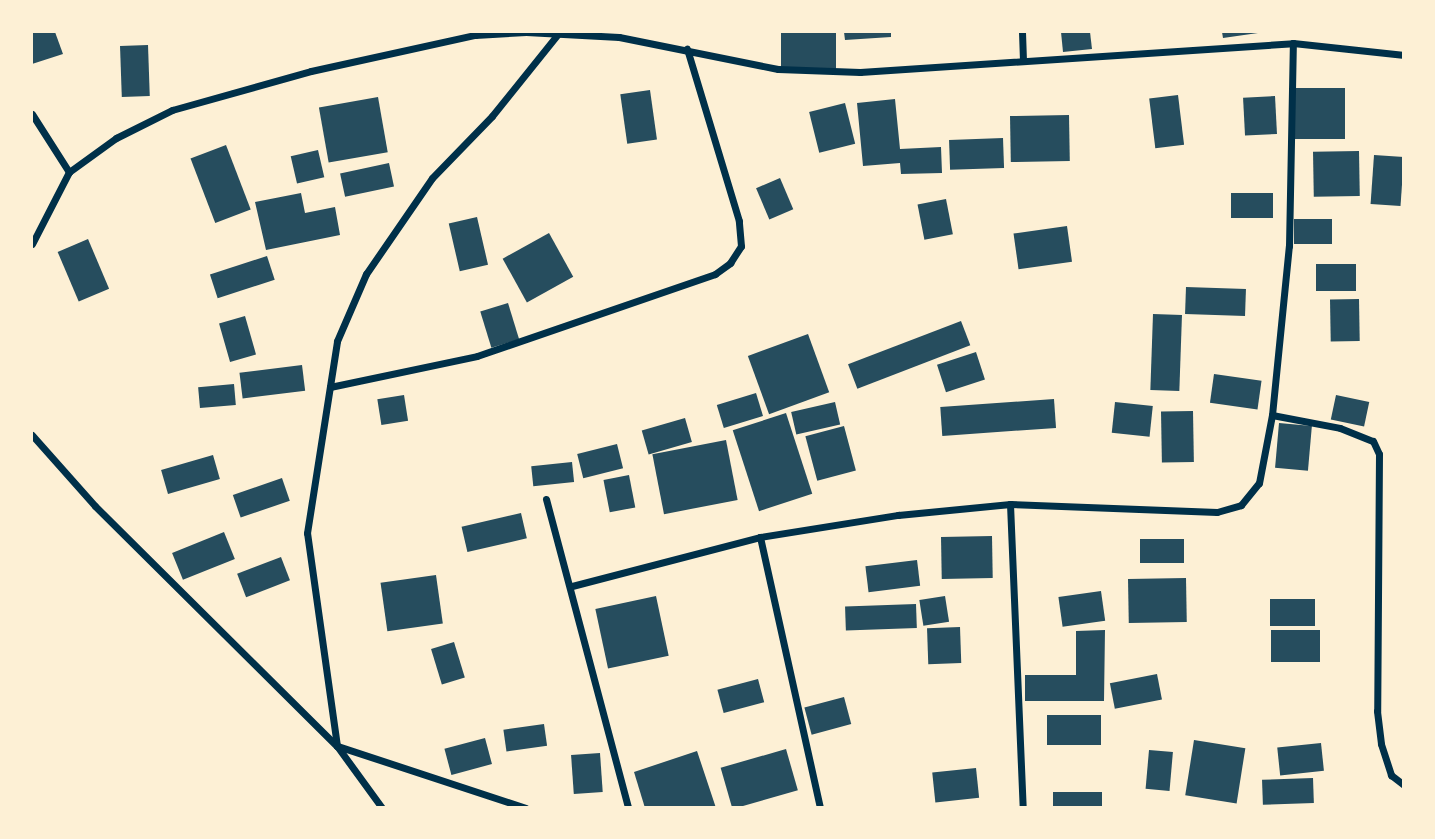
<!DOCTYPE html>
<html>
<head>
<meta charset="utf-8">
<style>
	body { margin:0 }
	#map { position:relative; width:1435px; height:839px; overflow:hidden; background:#fdf0d5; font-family:"Source Sans 3",sans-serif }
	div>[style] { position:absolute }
	.building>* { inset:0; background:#264d5e; transform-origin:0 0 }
	.minor>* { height:7px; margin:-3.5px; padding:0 3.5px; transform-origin:3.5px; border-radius:3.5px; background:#003049 }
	span { translate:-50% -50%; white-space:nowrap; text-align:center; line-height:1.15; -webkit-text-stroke:7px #fdf0d5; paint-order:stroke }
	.frame { position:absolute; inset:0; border:33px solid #fdf0d5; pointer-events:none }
</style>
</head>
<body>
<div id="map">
	<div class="building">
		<div style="clip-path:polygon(32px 32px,55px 32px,63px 54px,32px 64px)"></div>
		<div style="left:781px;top:32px;width:55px;height:38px"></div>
		<div style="clip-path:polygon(844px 32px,891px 32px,891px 37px,845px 40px)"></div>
		<div style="clip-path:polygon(1061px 32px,1090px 32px,1092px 49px,1063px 52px)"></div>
		<div style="clip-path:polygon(1222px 32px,1257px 32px,1258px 33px,1223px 38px)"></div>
		<div style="left:148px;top:45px;width:51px;height:28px;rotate:88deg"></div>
		<div style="left:1289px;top:88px;width:56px;height:51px"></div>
		<div style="left:650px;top:90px;width:50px;height:30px;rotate:82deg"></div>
		<div style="left:1178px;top:95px;width:50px;height:29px;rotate:83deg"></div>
		<div style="left:1275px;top:96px;width:38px;height:32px;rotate:87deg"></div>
		<div style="left:378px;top:97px;width:56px;height:60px;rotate:80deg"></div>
		<div style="clip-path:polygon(895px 99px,900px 149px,941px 147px,942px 173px,901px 174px,900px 163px,863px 166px,857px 103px)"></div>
		<div style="left:845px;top:103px;width:42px;height:37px;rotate:76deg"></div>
		<div style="left:1069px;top:115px;width:46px;height:59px;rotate:89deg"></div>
		<div style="left:1003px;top:138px;width:30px;height:54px;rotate:88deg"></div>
		<div style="left:226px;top:145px;width:69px;height:38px;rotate:69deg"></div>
		<div style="left:318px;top:150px;width:28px;height:28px;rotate:77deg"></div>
		<div style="left:1359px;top:151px;width:45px;height:46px;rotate:89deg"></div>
		<div style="left:1374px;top:155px;width:30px;height:49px;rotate:4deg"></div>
		<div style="left:389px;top:163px;width:24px;height:50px;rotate:78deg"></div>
		<div style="left:780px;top:178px;width:34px;height:26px;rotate:67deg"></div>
		<div style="clip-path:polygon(301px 193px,305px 213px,335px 207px,340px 235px,266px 250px,255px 202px)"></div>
		<div style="left:1231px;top:193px;width:42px;height:25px"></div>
		<div style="left:946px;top:199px;width:36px;height:29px;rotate:79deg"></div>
		<div style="left:477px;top:217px;width:49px;height:29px;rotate:77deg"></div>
		<div style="left:1294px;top:219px;width:38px;height:25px"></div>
		<div style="left:1067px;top:226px;width:36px;height:54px;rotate:82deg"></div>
		<div style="left:549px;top:233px;width:50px;height:53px;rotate:61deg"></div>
		<div style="left:88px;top:239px;width:54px;height:33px;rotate:67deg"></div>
		<div style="left:267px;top:256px;width:25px;height:60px;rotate:72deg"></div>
		<div style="left:1316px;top:264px;width:40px;height:27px"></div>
		<div style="left:1186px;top:287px;width:60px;height:27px;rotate:2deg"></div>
		<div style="left:1359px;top:299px;width:42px;height:29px;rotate:89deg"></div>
		<div style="left:508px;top:303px;width:38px;height:29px;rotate:73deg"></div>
		<div style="left:1153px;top:314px;width:29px;height:76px;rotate:2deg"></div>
		<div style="left:245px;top:316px;width:40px;height:27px;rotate:74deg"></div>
		<div style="left:961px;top:321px;width:26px;height:121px;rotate:69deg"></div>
		<div style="left:808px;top:334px;width:62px;height:64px;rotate:70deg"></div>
		<div style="left:976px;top:352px;width:29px;height:41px;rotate:72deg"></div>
		<div style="left:302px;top:365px;width:26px;height:63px;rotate:83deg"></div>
		<div style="left:1214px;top:374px;width:48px;height:29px;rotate:8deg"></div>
		<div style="left:234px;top:384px;width:21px;height:36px;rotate:85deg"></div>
		<div style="left:756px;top:393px;width:24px;height:41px;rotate:73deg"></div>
		<div style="left:404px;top:395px;width:26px;height:27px;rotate:81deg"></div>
		<div style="left:1336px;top:395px;width:34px;height:25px;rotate:12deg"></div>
		<div style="left:1054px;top:399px;width:29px;height:114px;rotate:86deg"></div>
		<div style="left:835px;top:402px;width:23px;height:45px;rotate:77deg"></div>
		<div style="left:1115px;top:402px;width:38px;height:31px;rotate:6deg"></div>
		<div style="left:1193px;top:411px;width:51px;height:32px;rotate:89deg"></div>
		<div style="left:786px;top:413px;width:85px;height:56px;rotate:72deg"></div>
		<div style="left:685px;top:418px;width:25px;height:45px;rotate:74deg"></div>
		<div style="left:1279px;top:423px;width:33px;height:45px;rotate:5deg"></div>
		<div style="left:844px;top:426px;width:46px;height:40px;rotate:75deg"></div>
		<div style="left:726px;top:440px;width:61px;height:75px;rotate:79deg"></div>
		<div style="left:617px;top:444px;width:25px;height:41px;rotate:76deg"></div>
		<div style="left:213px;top:455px;width:25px;height:54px;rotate:74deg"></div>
		<div style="left:572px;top:462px;width:20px;height:41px;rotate:84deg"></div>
		<div style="left:629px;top:475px;width:33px;height:26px;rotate:79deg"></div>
		<div style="left:282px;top:478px;width:24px;height:52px;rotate:71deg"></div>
		<div style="left:521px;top:513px;width:26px;height:61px;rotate:77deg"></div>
		<div style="left:224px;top:532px;width:29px;height:56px;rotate:68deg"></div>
		<div style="left:992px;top:536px;width:42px;height:51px;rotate:89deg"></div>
		<div style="left:1140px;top:539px;width:44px;height:24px"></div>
		<div style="left:281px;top:557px;width:25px;height:47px;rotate:69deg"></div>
		<div style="left:917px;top:560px;width:26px;height:52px;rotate:83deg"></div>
		<div style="left:436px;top:575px;width:49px;height:56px;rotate:82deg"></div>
		<div style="left:1186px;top:578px;width:44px;height:58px;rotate:89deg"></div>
		<div style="left:1101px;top:591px;width:30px;height:43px;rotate:82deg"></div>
		<div style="left:656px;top:596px;width:61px;height:62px;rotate:78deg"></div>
		<div style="left:945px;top:596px;width:26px;height:26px;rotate:81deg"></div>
		<div style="left:1315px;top:599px;width:27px;height:45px;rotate:90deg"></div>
		<div style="left:916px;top:604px;width:24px;height:71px;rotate:88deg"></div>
		<div style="left:960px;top:627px;width:36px;height:33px;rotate:88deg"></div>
		<div style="clip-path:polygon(1105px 630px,1104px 701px,1025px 701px,1025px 675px,1076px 675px,1076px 631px)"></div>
		<div style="left:1320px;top:630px;width:32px;height:49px;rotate:90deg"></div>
		<div style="left:454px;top:642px;width:37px;height:24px;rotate:73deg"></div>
		<div style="left:1157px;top:674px;width:26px;height:48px;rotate:79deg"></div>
		<div style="left:758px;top:679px;width:24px;height:42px;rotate:75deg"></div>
		<div style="left:844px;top:697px;width:28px;height:41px;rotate:75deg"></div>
		<div style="left:1047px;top:715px;width:54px;height:30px"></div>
		<div style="left:544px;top:724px;width:22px;height:41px;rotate:82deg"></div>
		<div style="left:485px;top:738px;width:27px;height:42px;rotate:75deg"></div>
		<div style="left:1194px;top:740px;width:52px;height:56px;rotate:9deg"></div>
		<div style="left:1321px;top:743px;width:28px;height:44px;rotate:84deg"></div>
		<div style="left:786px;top:749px;width:43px;height:68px;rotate:74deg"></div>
		<div style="left:1149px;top:750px;width:24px;height:39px;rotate:5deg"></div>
		<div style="clip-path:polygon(697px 751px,716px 808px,645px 808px,634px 772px)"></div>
		<div style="left:600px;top:753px;width:39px;height:29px;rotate:86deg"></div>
		<div style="left:976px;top:768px;width:30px;height:44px;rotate:84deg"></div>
		<div style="left:1313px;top:778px;width:25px;height:51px;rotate:88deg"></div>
		<div style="left:1102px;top:792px;width:16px;height:49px;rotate:90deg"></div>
	</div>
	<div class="minor">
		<div style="left:1022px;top:32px;width:28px;rotate:88deg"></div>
		<div style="left:32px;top:114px;width:69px;rotate:57.5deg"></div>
		<div style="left:32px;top:244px;width:81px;rotate:-62.8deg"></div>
		<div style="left:69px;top:172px;width:58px;rotate:-35.9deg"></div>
		<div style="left:116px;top:138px;width:63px;rotate:-26.6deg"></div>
		<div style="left:172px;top:110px;width:144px;rotate:-15.7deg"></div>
		<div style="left:311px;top:71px;width:168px;rotate:-12.4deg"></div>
		<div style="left:475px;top:35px;width:51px;rotate:-3.4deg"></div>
		<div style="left:526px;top:32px;width:93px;rotate:3.1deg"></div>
		<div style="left:619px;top:37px;width:162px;rotate:11.4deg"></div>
		<div style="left:778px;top:69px;width:82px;rotate:2.1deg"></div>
		<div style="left:860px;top:72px;width:434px;rotate:-3.8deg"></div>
		<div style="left:1293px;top:43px;width:112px;rotate:6.2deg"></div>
		<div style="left:330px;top:387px;width:150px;rotate:-11.9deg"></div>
		<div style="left:477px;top:356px;width:252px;rotate:-19deg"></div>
		<div style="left:715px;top:274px;width:19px;rotate:-36deg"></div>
		<div style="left:730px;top:263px;width:20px;rotate:-57deg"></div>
		<div style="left:741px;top:246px;width:25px;rotate:-95deg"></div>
		<div style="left:739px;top:221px;width:180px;rotate:-106.8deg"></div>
		<div style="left:1272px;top:415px;width:170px;rotate:-84.3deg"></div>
		<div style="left:1289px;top:246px;width:203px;rotate:-88.9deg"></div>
		<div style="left:32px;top:435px;width:95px;rotate:48.4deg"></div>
		<div style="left:95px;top:506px;width:341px;rotate:44.8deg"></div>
		<div style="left:337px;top:746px;width:77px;rotate:54deg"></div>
		<div style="left:546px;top:499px;width:320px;rotate:75.1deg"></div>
		<div style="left:1010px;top:504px;width:304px;rotate:87.6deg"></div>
		<div style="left:760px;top:537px;width:278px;rotate:77.5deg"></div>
		<div style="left:572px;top:586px;width:194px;rotate:-14.6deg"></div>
		<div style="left:760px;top:537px;width:140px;rotate:-9.1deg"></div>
		<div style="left:898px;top:515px;width:113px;rotate:-5.6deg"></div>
		<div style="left:1010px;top:504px;width:207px;rotate:2.2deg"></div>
		<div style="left:1217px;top:512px;width:25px;rotate:-16deg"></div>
		<div style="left:1241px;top:505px;width:28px;rotate:-51deg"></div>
		<div style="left:1259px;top:483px;width:69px;rotate:-79.2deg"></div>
		<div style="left:1272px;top:415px;width:69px;rotate:10.8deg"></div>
		<div style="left:1340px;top:428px;width:35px;rotate:22deg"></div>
		<div style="left:1373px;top:441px;width:14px;rotate:65deg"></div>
		<div style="left:1379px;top:454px;width:257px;rotate:90.4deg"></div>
		<div style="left:1377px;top:711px;width:33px;rotate:83deg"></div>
		<div style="left:1381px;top:744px;width:33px;rotate:72deg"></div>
		<div style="left:1391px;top:775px;width:16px;rotate:38deg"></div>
		<div style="left:526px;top:808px;width:199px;rotate:-161.8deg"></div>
		<div style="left:337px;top:746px;width:215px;rotate:-98deg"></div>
		<div style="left:307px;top:533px;width:194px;rotate:-81.1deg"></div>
		<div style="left:337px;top:341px;width:73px;rotate:-66.6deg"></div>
		<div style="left:366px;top:274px;width:116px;rotate:-55.5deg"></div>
		<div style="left:432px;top:178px;width:86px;rotate:-45.9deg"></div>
		<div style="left:492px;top:116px;width:105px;rotate:-51.2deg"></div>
	</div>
	<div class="frame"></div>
</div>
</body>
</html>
